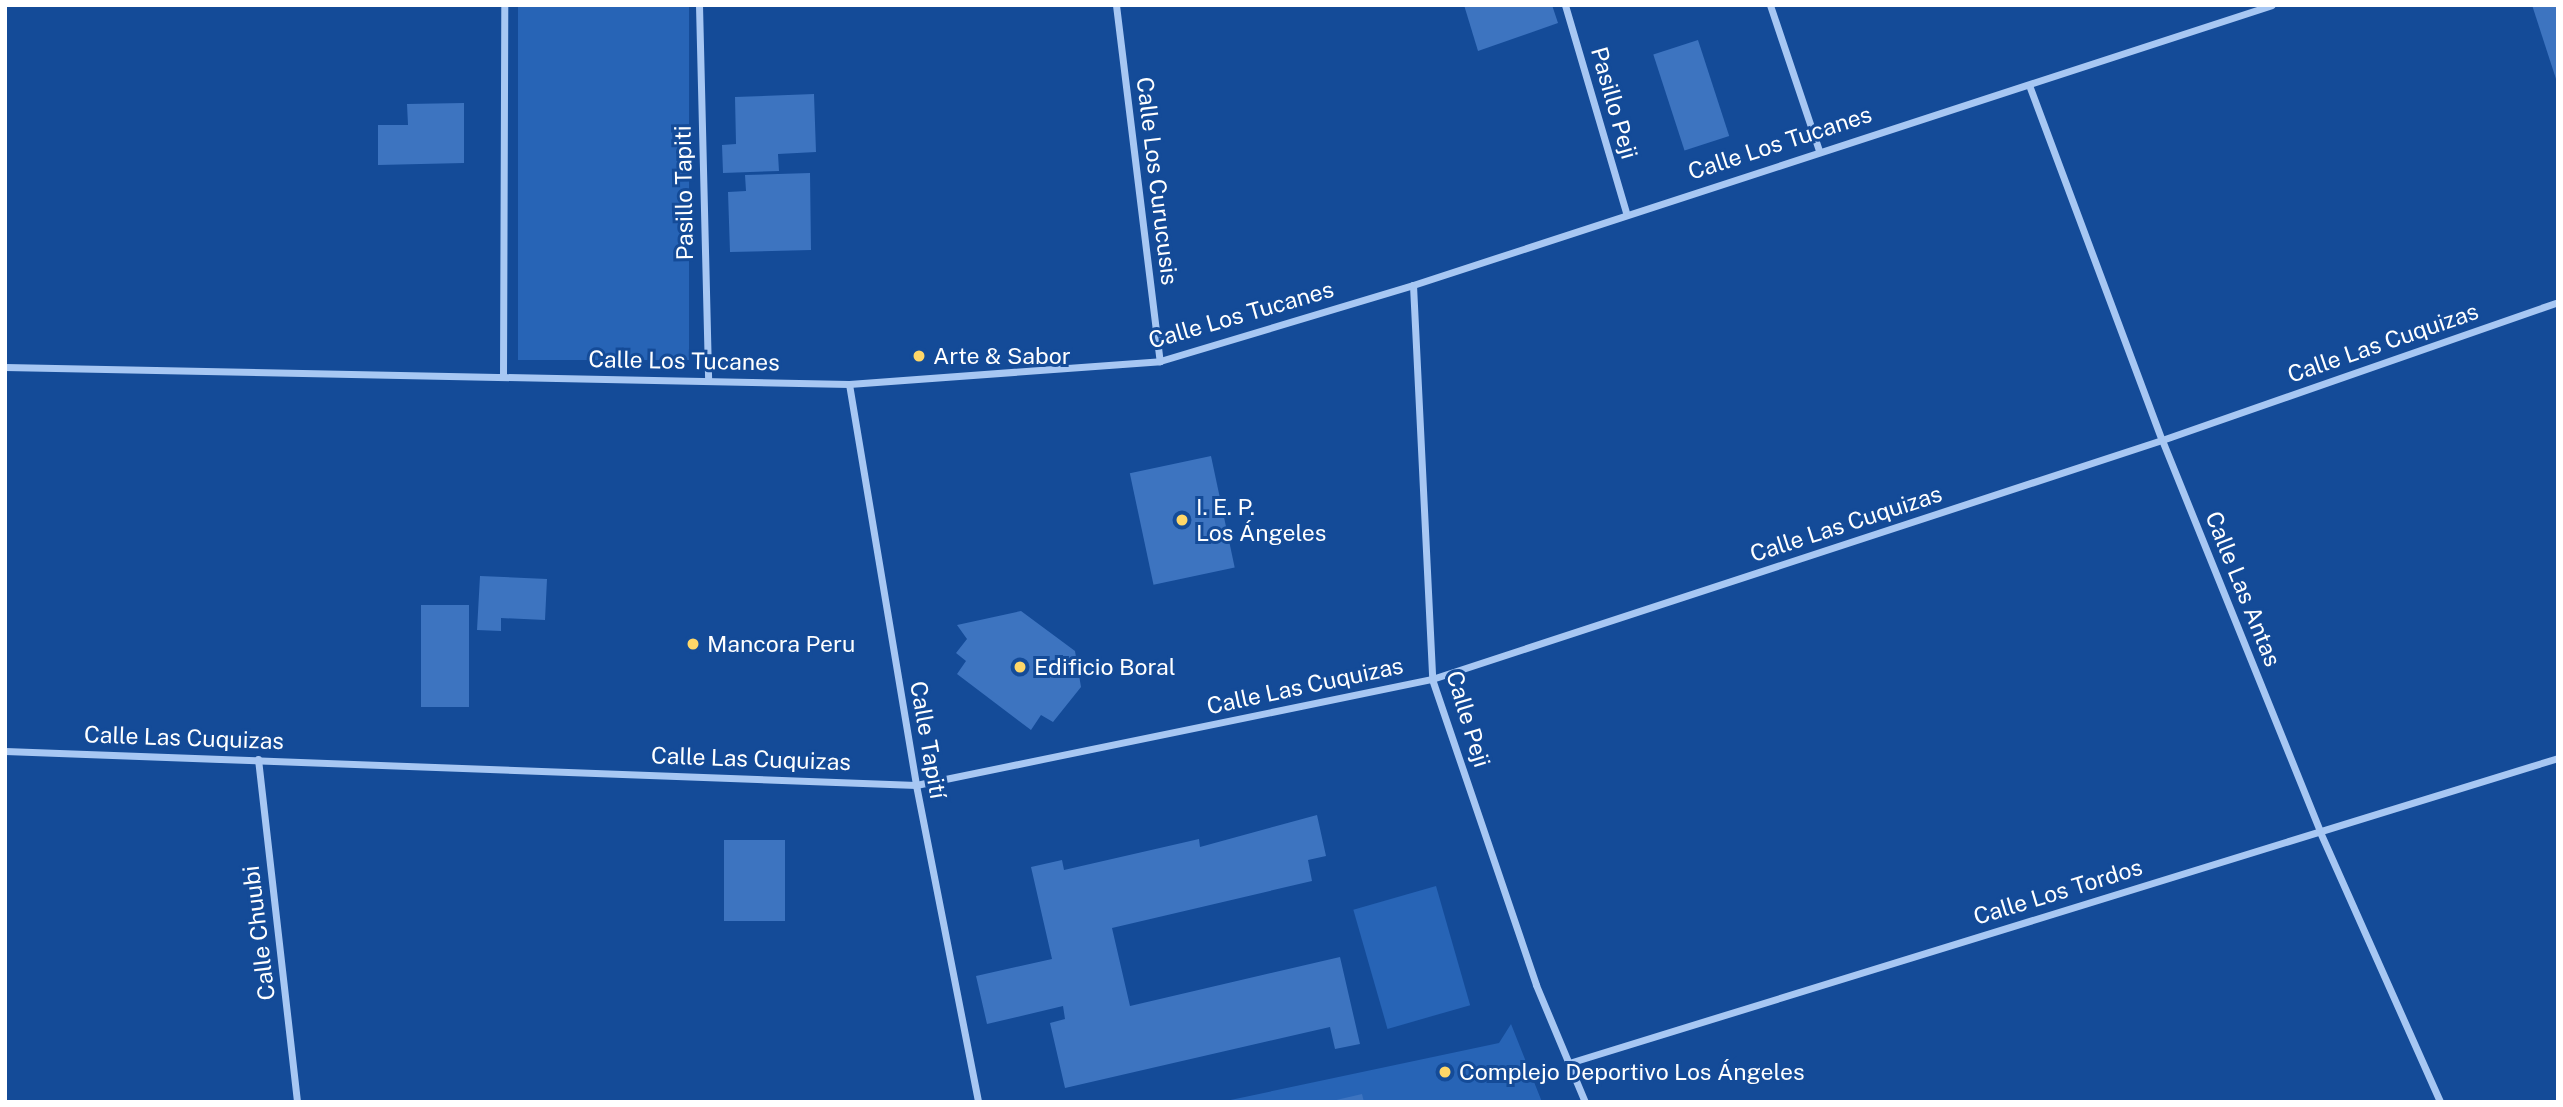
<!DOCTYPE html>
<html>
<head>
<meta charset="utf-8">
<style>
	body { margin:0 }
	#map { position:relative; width:2563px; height:1107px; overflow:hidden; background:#144b98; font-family:"Public Sans",sans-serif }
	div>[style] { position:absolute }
	.green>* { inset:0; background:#2764b6; transform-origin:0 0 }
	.building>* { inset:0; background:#3d74c0; transform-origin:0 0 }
	.street>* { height:7px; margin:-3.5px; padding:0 3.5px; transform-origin:3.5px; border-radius:3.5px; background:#a7c7f3 }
	.dots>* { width:19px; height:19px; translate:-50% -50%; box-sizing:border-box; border:4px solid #144b98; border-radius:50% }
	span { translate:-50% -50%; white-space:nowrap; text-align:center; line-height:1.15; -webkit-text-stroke:6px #144b98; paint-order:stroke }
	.street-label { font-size:23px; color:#fff }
	.poi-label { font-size:23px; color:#fff }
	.left { translate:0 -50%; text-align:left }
	.frame { position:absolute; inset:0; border:7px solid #fff; pointer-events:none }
</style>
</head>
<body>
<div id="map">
	<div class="green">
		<div style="left:518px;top:5px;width:171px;height:355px"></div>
		<div style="left:1436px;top:886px;width:124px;height:86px;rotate:74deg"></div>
		<div style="clip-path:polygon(1511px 1024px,1542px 1102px,1221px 1102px,1499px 1043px)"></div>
	</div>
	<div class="building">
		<div style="clip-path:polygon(1464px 5px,1552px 5px,1558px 23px,1478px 51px)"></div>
		<div style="clip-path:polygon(2532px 5px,2558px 5px,2558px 82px,2557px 82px)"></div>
		<div style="left:1698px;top:40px;width:101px;height:47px;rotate:72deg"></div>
		<div style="clip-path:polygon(814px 94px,816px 152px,778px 154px,779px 171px,723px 173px,722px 145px,736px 144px,735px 97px)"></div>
		<div style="clip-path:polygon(464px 103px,464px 163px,378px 165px,378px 125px,408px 125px,407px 104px)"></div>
		<div style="clip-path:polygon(810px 173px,811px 250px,730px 252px,728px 192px,746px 191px,745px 175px)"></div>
		<div style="left:1211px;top:456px;width:114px;height:83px;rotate:78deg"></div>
		<div style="clip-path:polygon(480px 576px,547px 579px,545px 620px,501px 618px,501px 631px,477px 630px)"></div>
		<div style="left:421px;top:605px;width:48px;height:102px"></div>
		<div style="clip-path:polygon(1021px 611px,1075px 651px,1081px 687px,1053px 722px,1041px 715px,1031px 730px,957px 674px,966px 661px,956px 653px,967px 639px,957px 625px)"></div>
		<div style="clip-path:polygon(1317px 815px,1326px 856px,1308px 860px,1312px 881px,1112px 928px,1130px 1006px,1340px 957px,1360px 1044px,1335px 1049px,1330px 1027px,1065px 1088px,1050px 1023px,1065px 1019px,1063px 1006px,987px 1024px,976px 976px,1052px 959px,1031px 867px,1062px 860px,1064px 870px,1199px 839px,1200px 847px)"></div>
		<div style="left:724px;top:840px;width:61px;height:81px"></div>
		<div style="clip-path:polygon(1362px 1094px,1364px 1102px,1333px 1102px,1332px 1101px)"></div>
	</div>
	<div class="street">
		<div style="left:699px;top:5px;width:375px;rotate:88.6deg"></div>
		<div style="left:1116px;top:5px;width:359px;rotate:83deg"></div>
		<div style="left:1565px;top:5px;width:216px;rotate:73.6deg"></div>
		<div style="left:1770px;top:5px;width:154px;rotate:71.4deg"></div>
		<div style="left:2029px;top:85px;width:379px;rotate:69.5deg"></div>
		<div style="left:2162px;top:440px;width:423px;rotate:68deg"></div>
		<div style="left:2320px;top:832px;width:295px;rotate:66deg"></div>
		<div style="left:1413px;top:285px;width:394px;rotate:87.2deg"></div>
		<div style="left:1432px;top:679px;width:323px;rotate:71.2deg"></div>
		<div style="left:1536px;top:985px;width:127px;rotate:67.3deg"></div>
		<div style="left:5px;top:367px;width:844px;rotate:1.15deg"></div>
		<div style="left:849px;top:384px;width:312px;rotate:-4.2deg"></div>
		<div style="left:1160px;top:361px;width:264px;rotate:-16.7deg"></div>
		<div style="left:1413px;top:285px;width:903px;rotate:-18.05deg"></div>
		<div style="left:503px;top:377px;width:372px;rotate:-89.8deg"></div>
		<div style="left:849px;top:384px;width:407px;rotate:80.5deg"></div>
		<div style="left:916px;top:785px;width:323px;rotate:78.9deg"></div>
		<div style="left:5px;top:751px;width:912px;rotate:2.14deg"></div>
		<div style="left:916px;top:785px;width:527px;rotate:-11.61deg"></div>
		<div style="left:1432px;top:679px;width:768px;rotate:-18.13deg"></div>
		<div style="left:2162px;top:440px;width:419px;rotate:-19.2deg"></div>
		<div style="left:258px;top:759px;width:345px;rotate:83.5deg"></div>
		<div style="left:1569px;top:1063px;width:1035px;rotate:-17.14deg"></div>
	</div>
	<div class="dots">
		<div style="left:919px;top:356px;background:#ffd768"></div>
		<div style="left:1182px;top:520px;background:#ffd768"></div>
		<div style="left:693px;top:644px;background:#ffd768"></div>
		<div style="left:1020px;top:667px;background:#ffd768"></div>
		<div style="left:1445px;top:1072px;background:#ffd768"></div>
	</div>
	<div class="street-label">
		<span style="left:1614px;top:103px;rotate:74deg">Pasillo Peji</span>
		<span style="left:1780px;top:143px;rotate:-18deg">Calle Los Tucanes</span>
		<span style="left:1157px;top:181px;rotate:83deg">Calle Los Curucusis</span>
		<span style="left:684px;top:193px;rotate:-91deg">Pasillo Tapiti</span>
		<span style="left:1241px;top:315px;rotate:-16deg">Calle Los Tucanes</span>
		<span style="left:2383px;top:343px;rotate:-19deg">Calle Las Cuquizas</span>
		<span style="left:684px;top:361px;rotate:1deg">Calle Los Tucanes</span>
		<span style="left:1846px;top:524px;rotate:-18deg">Calle Las Cuquizas</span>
		<span style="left:2243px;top:589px;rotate:68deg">Calle Las Antas</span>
		<span style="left:1305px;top:686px;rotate:-12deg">Calle Las Cuquizas</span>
		<span style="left:1468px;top:719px;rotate:73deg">Calle Peji</span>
		<span style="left:184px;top:738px;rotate:2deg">Calle Las Cuquizas</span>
		<span style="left:928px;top:740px;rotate:80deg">Calle Tapití</span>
		<span style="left:751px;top:759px;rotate:2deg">Calle Las Cuquizas</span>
		<span style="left:2058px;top:892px;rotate:-17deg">Calle Los Tordos</span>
		<span style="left:259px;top:933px;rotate:-97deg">Calle Chuubi</span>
	</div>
	<div class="poi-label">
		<span class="left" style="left:933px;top:356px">Arte &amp; Sabor</span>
		<span class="left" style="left:1196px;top:520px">I. E. P.<br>Los Ángeles</span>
		<span class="left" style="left:707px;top:644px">Mancora Peru</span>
		<span class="left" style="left:1034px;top:667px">Edificio Boral</span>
		<span class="left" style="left:1459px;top:1072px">Complejo Deportivo Los Ángeles</span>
	</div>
	<div class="frame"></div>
</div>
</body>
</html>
